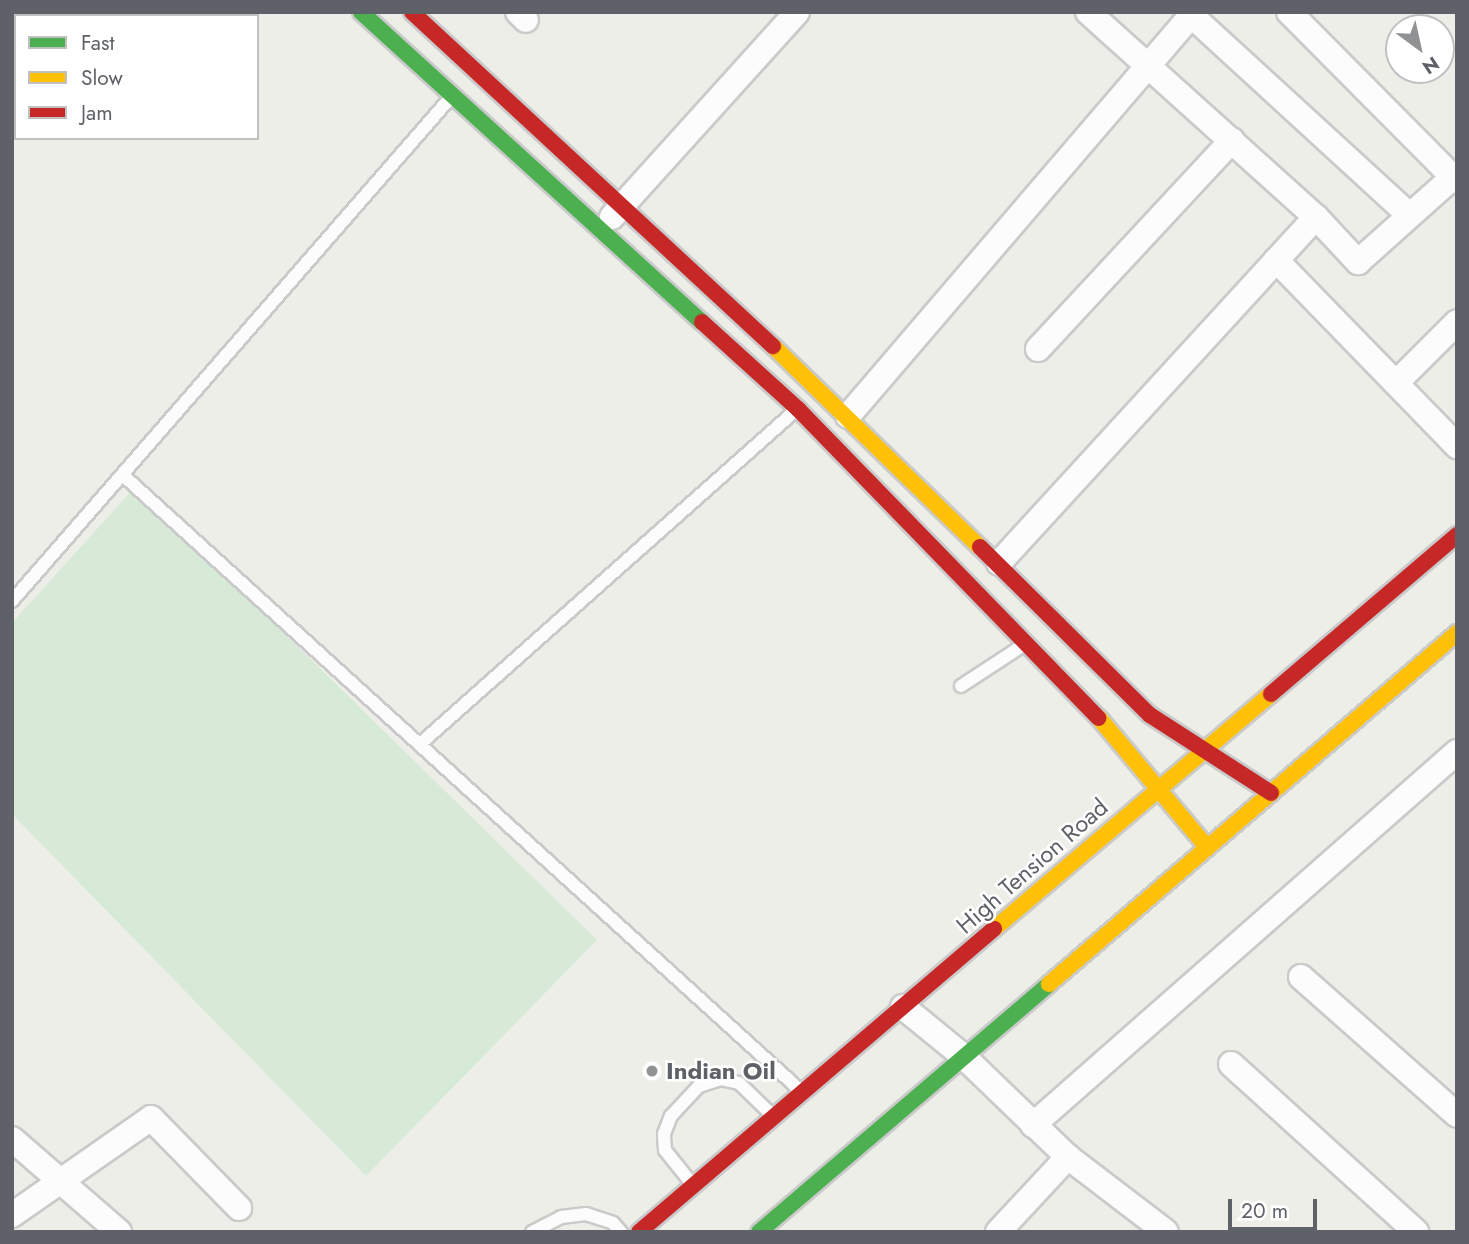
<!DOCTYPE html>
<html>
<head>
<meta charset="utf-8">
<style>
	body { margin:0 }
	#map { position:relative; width:1469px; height:1244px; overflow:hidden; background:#eeeee9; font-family:Jost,sans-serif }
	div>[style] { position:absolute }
	.green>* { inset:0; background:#d7ead7 }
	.roads { filter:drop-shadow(2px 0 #cacaca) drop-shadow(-2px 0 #cacaca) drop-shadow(0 2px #cacaca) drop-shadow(0 -2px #cacaca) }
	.lane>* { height:12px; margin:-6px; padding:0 6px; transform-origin:6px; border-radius:6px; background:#fcfcfc }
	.street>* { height:24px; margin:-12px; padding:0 12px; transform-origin:12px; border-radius:12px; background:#fcfcfc }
	.fast>* { height:16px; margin:-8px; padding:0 8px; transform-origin:8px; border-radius:8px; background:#4caf50 }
	.slow>* { height:16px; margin:-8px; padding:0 8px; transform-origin:8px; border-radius:8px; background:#ffc107 }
	.jam>* { height:16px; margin:-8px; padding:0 8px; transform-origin:8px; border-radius:8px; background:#c62828 }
	.dots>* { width:19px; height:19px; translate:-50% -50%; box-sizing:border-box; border:4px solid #fff; border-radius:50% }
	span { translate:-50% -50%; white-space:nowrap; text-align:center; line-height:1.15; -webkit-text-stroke:5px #fff; paint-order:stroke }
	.street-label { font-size:24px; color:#5e6167 }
	.poi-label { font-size:24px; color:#5e6167; font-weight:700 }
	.left { translate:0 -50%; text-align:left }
	.frame { position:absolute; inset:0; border:14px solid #5e6167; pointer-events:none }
	.legend { position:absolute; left:14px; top:14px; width:245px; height:126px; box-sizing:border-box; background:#fff; border:2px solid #bfc0c2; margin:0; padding:9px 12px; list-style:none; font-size:21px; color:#5e6167 }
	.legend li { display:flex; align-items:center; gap:14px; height:35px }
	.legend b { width:35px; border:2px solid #bfc0c2 }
	.north { position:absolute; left:1385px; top:14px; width:70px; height:70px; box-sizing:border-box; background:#fff; border:2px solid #bfc0c2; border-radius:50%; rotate:147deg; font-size:19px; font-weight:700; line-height:28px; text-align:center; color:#5e6167 }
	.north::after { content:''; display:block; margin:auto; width:24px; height:32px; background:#909294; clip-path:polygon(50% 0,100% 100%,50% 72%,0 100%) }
	.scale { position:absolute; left:1228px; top:1199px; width:89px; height:32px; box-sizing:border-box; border:4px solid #5e6167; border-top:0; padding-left:9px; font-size:21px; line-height:24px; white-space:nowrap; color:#5e6167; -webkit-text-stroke:5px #fff; paint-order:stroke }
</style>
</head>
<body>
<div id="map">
	<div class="green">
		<div style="clip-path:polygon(135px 487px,597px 940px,366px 1176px,12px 814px,12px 623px)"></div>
	</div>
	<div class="roads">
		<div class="lane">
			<div style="left:125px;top:477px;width:913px;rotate:42.25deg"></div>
			<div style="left:12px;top:601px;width:668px;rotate:-48.94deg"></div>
			<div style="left:961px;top:686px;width:77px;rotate:-33.3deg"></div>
			<div style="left:420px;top:744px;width:502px;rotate:-41.61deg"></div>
			<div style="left:693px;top:1185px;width:45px;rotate:-128.7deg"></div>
			<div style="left:665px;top:1150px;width:16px;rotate:-94deg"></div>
			<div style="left:664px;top:1134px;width:19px;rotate:-69deg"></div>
			<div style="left:671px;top:1116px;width:41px;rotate:-47deg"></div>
			<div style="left:699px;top:1086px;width:22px;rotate:-18deg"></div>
			<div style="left:720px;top:1079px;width:19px;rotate:12deg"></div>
			<div style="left:739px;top:1083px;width:46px;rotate:44.1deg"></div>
			<div style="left:532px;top:1232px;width:33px;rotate:-27deg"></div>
			<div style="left:561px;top:1217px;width:25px;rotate:-7deg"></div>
			<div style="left:586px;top:1214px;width:28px;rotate:18deg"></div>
			<div style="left:613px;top:1223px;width:12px;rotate:48deg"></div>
		</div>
		<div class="street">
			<div style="left:518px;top:12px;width:11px;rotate:45deg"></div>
			<div style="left:1088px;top:12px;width:307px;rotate:42deg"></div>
			<div style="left:1316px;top:217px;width:62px;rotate:47deg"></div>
			<div style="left:1358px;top:262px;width:127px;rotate:-41.8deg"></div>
			<div style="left:1289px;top:12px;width:238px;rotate:45.2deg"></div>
			<div style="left:1192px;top:16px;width:294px;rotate:42.5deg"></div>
			<div style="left:612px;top:217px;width:276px;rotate:-47.9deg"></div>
			<div style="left:1276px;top:260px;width:260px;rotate:45.8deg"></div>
			<div style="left:1038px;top:349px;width:285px;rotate:-47.1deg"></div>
			<div style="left:1396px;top:383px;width:86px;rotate:-45deg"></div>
			<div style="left:848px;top:416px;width:532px;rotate:-49.42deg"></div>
			<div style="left:999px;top:563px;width:469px;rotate:-47.5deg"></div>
			<div style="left:1301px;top:977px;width:208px;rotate:41.5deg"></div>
			<div style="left:903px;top:1007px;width:77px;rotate:39.2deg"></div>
			<div style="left:963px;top:1056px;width:146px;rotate:43.9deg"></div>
			<div style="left:1068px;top:1157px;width:123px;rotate:37.4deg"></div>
			<div style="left:1231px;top:1064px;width:250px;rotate:42.2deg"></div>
			<div style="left:1033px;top:1125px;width:565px;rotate:-41.34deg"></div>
			<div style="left:12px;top:1139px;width:142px;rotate:41deg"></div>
			<div style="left:12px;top:1215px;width:169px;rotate:-34.9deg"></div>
			<div style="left:151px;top:1118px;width:126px;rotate:45.6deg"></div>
			<div style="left:998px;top:1232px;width:103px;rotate:-47deg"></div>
		</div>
		<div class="fast">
			<div style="left:361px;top:12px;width:461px;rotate:42.3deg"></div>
			<div style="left:759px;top:1232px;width:382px;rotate:-40.5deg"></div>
		</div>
		<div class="slow">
			<div style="left:773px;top:346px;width:289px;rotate:44.2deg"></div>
			<div style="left:1099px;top:718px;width:168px;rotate:50.1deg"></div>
			<div style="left:994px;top:929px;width:363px;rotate:-40.3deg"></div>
			<div style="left:1049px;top:984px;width:538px;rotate:-40.71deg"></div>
		</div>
		<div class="jam">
			<div style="left:412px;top:12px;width:492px;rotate:42.8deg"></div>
			<div style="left:702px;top:322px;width:130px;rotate:42.2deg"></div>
			<div style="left:798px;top:409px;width:431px;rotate:45.8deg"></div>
			<div style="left:980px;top:547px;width:239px;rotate:44.7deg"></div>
			<div style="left:1150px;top:715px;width:144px;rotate:32.8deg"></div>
			<div style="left:1271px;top:694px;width:245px;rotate:-40.5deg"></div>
			<div style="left:639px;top:1232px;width:467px;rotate:-40.5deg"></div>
		</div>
	</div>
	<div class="dots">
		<div style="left:652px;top:1071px;background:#909294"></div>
	</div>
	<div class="street-label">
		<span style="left:1032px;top:866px;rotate:-41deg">High Tension Road</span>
	</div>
	<div class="poi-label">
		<span class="left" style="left:666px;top:1071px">Indian Oil</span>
	</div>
	<div class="frame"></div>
	<ul class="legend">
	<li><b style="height:9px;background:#4caf50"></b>Fast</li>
	<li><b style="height:9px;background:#ffc107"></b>Slow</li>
	<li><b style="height:9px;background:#c62828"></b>Jam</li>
	</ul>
	<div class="north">N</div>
	<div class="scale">20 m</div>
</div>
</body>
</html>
